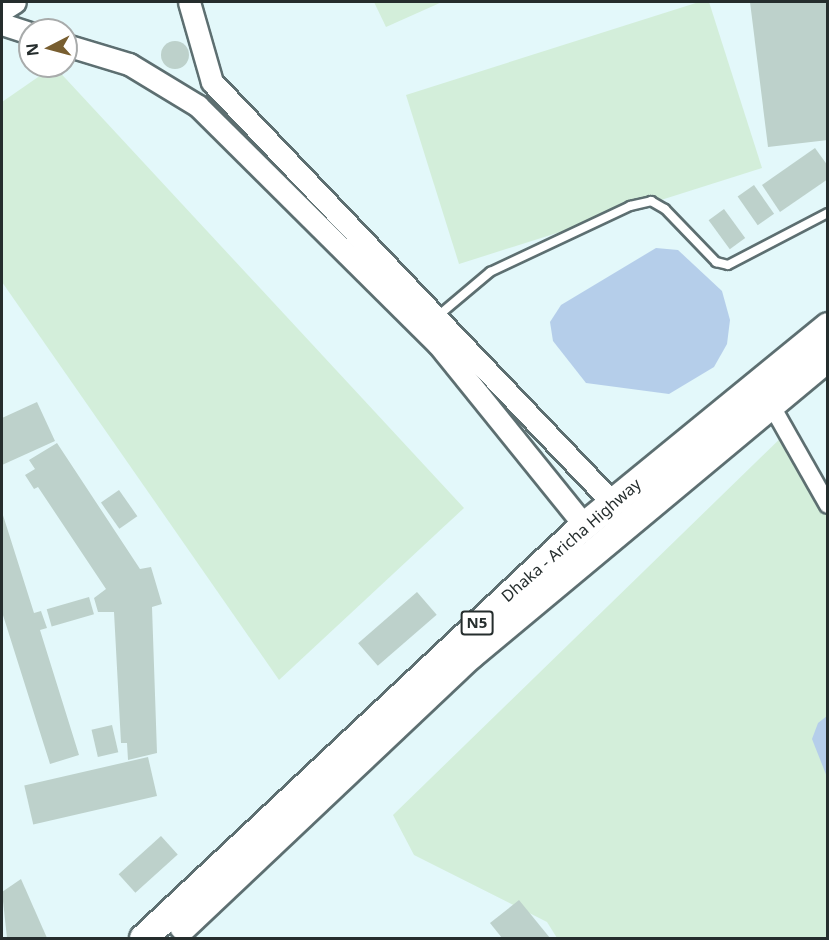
<!DOCTYPE html>
<html>
<head>
<meta charset="utf-8">
<style>
	body { margin:0 }
	#map { position:relative; width:829px; height:940px; overflow:hidden; background:#e3f8fa; font-family:"Noto Sans",sans-serif }
	div>[style] { position:absolute }
	.green>* { inset:0; background:#d3eeda }
	.water>* { inset:0; background:#b5ceea }
	.building>* { inset:0; background:#bdd1cb; transform-origin:0 0 }
	.round { border-radius:50% }
	.roads { filter:drop-shadow(2px 0 #5d6f71) drop-shadow(-2px 0 #5d6f71) drop-shadow(0 2px #5d6f71) drop-shadow(0 -2px #5d6f71) }
	.service>* { height:8px; margin:-4px; padding:0 4px; transform-origin:4px; border-radius:4px; background:#fff }
	.minor>* { height:16px; margin:-8px; padding:0 8px; transform-origin:8px; border-radius:8px; background:#fff }
	.tertiary>* { height:21px; margin:-10.5px; padding:0 10.5px; transform-origin:10.5px; border-radius:10.5px; background:#fff }
	.trunk>* { height:27px; margin:-13.5px; padding:0 13.5px; transform-origin:13.5px; border-radius:13.5px; background:#fff }
	span { translate:-50% -50%; white-space:nowrap; text-align:center; line-height:1.15; -webkit-text-stroke:6px #fff; paint-order:stroke }
	.shield-label span { padding:2px 4px; background:#fff; border:2px solid; border-radius:4px; -webkit-text-stroke-width:0 }
	.shield-label { font-size:15px; color:#252d2d; font-weight:700 }
	.street-label { font-size:16px; color:#252d2d }
	.frame { position:absolute; inset:0; border:3px solid #252d2d; pointer-events:none }
	.north { position:absolute; left:18px; top:18px; width:60px; height:60px; box-sizing:border-box; background:#fff; border:2px solid #a8abab; border-radius:50%; rotate:264deg; font-size:16px; font-weight:700; line-height:24px; text-align:center; color:#252d2d }
	.north::after { content:''; display:block; margin:auto; width:21px; height:27px; background:#785e30; clip-path:polygon(50% 0,100% 100%,50% 72%,0 100%) }
</style>
</head>
<body>
<div id="map">
	<div class="green">
		<div style="clip-path:polygon(374px 2px,442px 2px,386px 27px)"></div>
		<div style="clip-path:polygon(699px 2px,709px 2px,762px 168px,459px 264px,406px 95px)"></div>
		<div style="clip-path:polygon(54px 66px,464px 508px,279px 680px,2px 282px,2px 102px)"></div>
		<div style="clip-path:polygon(790px 429px,827px 496px,827px 938px,557px 938px,547px 922px,414px 855px,393px 815px)"></div>
	</div>
	<div class="water">
		<div style="clip-path:polygon(656px 248px,678px 250px,722px 291px,730px 320px,727px 344px,714px 367px,669px 394px,586px 383px,553px 341px,550px 322px,561px 305px)"></div>
		<div style="clip-path:polygon(827px 716px,827px 777px,812px 739px,818px 723px)"></div>
	</div>
	<div class="building">
		<div style="clip-path:polygon(750px 2px,828px 2px,828px 140px,768px 147px)"></div>
		<div class="round" style="left:161px;top:41px;width:28px;height:28px"></div>
		<div style="clip-path:polygon(815px 148px,828px 166px,828px 179px,780px 212px,762px 185px)"></div>
		<div style="left:754px;top:185px;width:35px;height:20px;rotate:55deg"></div>
		<div style="left:724px;top:209px;width:36px;height:19px;rotate:54deg"></div>
		<div style="clip-path:polygon(37px 402px,55px 441px,2px 465px,2px 418px)"></div>
		<div style="clip-path:polygon(57px 443px,140px 569px,151px 567px,162px 604px,152px 607px,157px 753px,128px 760px,127px 743px,121px 743px,114px 612px,98px 612px,94px 598px,106px 589px,38px 487px,34px 489px,25px 475px,35px 469px,29px 460px)"></div>
		<div style="left:119px;top:490px;width:32px;height:22px;rotate:55deg"></div>
		<div style="clip-path:polygon(2px 512px,34px 613px,41px 611px,47px 628px,40px 630px,79px 755px,50px 764px,2px 612px)"></div>
		<div style="left:417px;top:592px;width:30px;height:78px;rotate:49deg"></div>
		<div style="left:89px;top:597px;width:18px;height:44px;rotate:74deg"></div>
		<div style="left:112px;top:725px;width:28px;height:21px;rotate:77deg"></div>
		<div style="left:148px;top:757px;width:40px;height:127px;rotate:77deg"></div>
		<div style="left:161px;top:836px;width:25px;height:57px;rotate:48deg"></div>
		<div style="clip-path:polygon(21px 879px,47px 938px,7px 938px,2px 892px)"></div>
		<div style="clip-path:polygon(519px 900px,550px 938px,502px 938px,490px 923px)"></div>
	</div>
	<div class="roads">
		<div class="service">
			<div style="left:439px;top:315px;width:67px;rotate:-40.1deg"></div>
			<div style="left:490px;top:272px;width:155px;rotate:-25.2deg"></div>
			<div style="left:630px;top:206px;width:22px;rotate:-13deg"></div>
			<div style="left:651px;top:201px;width:16px;rotate:30deg"></div>
			<div style="left:665px;top:209px;width:74px;rotate:46.1deg"></div>
			<div style="left:716px;top:262px;width:12px;rotate:14deg"></div>
			<div style="left:728px;top:265px;width:113px;rotate:-27.5deg"></div>
		</div>
		<div class="minor">
			<div style="left:770px;top:403px;width:117px;rotate:60.4deg"></div>
		</div>
		<div class="tertiary">
			<div style="left:189px;top:2px;width:83px;rotate:74deg"></div>
			<div style="left:212px;top:82px;width:580px;rotate:46.4deg"></div>
			<div style="left:2px;top:10px;width:15px;rotate:-32deg"></div>
			<div style="left:2px;top:24px;width:29px;rotate:18deg"></div>
			<div style="left:66px;top:45px;width:66px;rotate:16.8deg"></div>
			<div style="left:129px;top:64px;width:81px;rotate:31.3deg"></div>
			<div style="left:198px;top:106px;width:338px;rotate:44.8deg"></div>
			<div style="left:438px;top:344px;width:233px;rotate:51.1deg"></div>
		</div>
		<div class="trunk">
			<div style="left:183px;top:926px;width:395px;rotate:-43.4deg"></div>
			<div style="left:470px;top:655px;width:466px;rotate:-39.8deg"></div>
			<div style="left:143px;top:938px;width:594px;rotate:-43.16deg"></div>
			<div style="left:576px;top:532px;width:325px;rotate:-39.3deg"></div>
		</div>
	</div>
	<div class="shield-label">
		<span style="left:477px;top:623px">N5</span>
	</div>
	<div class="street-label">
		<span style="left:571px;top:540px;rotate:-41deg">Dhaka - Aricha Highway</span>
	</div>
	<div class="frame"></div>
	<div class="north">N</div>
</div>
</body>
</html>
